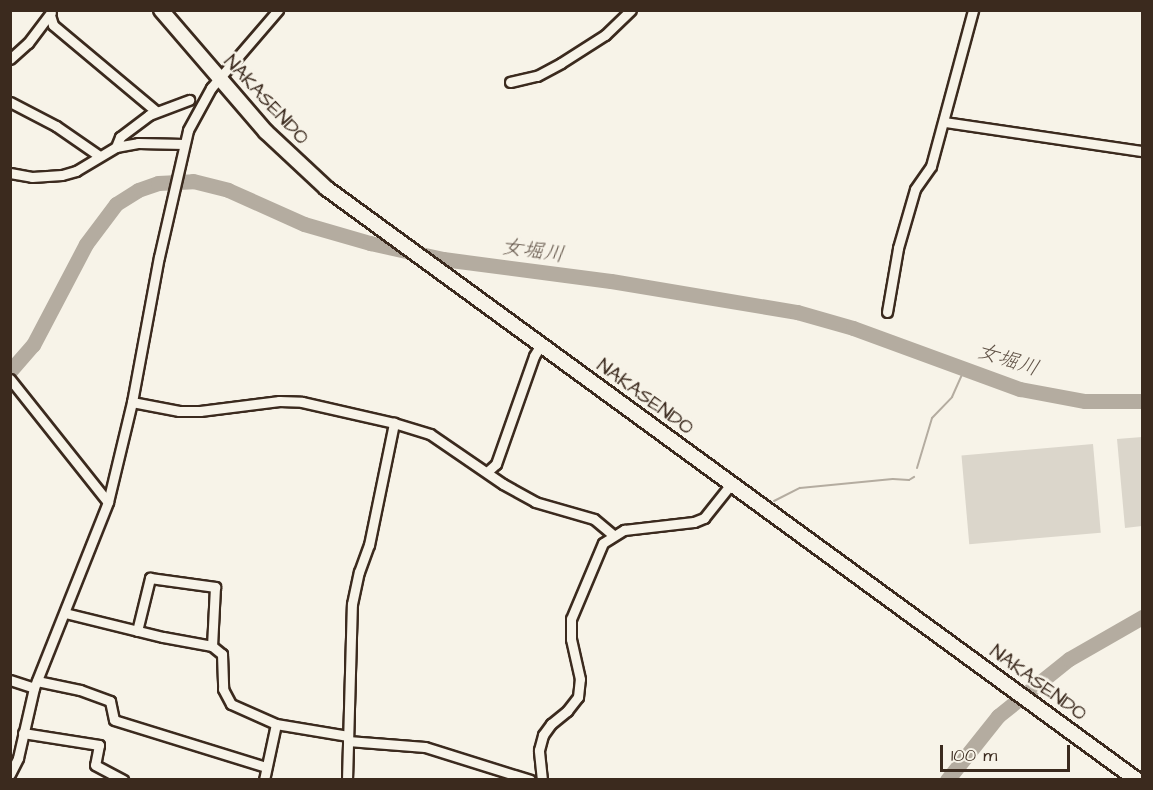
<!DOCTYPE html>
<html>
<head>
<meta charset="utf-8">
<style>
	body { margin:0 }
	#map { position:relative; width:1153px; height:790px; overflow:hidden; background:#f7f3e8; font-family:"Architects Daughter","Klee One",sans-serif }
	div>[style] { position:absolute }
	.green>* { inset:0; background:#dbd6cb; transform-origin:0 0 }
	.stream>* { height:2px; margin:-1px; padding:0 1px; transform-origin:1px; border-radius:1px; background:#b4aca0 }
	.river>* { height:15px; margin:-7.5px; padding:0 7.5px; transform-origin:7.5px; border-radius:7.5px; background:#b4aca0 }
	.roads { filter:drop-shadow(2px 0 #3b2a1e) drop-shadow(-2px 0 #3b2a1e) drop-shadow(0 2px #3b2a1e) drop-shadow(0 -2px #3b2a1e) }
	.minor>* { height:9px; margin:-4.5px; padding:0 4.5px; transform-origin:4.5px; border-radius:4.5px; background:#f7f3e8 }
	.highway>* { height:14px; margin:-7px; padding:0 7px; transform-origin:7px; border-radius:7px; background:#f7f3e8 }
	span { translate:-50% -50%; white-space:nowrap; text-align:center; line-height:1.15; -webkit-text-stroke:5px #f7f3e8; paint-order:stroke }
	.street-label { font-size:20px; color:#3b2a1e }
	.water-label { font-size:21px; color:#5f5145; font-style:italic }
	.frame { position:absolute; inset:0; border:12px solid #3b2a1e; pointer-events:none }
	.scale { position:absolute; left:940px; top:745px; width:130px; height:27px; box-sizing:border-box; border:3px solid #3b2a1e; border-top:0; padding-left:8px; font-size:18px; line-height:21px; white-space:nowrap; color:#3b2a1e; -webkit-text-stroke:4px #f7f3e8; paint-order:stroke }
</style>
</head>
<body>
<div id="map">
	<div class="green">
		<div style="clip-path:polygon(1142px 437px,1142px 526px,1125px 528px,1117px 439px)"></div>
		<div style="left:1093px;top:444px;width:89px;height:132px;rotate:85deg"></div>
	</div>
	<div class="stream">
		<div style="left:917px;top:468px;width:52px;rotate:-73.3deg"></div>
		<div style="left:932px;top:418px;width:29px;rotate:-46deg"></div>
		<div style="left:952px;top:397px;width:30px;rotate:-66deg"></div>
		<div style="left:774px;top:501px;width:29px;rotate:-27deg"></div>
		<div style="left:800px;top:488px;width:93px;rotate:-5.5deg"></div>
		<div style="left:893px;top:479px;width:16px;rotate:4deg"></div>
		<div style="left:909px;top:480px;width:6px;rotate:-31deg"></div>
	</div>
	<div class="river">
		<div style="left:10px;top:371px;width:35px;rotate:-49deg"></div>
		<div style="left:33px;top:345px;width:114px;rotate:-62.3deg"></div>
		<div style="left:86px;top:244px;width:50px;rotate:-53.1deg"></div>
		<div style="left:116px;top:204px;width:26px;rotate:-32deg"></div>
		<div style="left:138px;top:190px;width:21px;rotate:-19deg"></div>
		<div style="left:158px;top:183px;width:35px;rotate:-3deg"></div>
		<div style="left:193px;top:181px;width:36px;rotate:14deg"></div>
		<div style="left:228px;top:190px;width:83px;rotate:24.1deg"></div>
		<div style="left:304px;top:224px;width:69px;rotate:16.1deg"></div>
		<div style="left:370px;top:243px;width:75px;rotate:12.4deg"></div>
		<div style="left:443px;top:259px;width:169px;rotate:7.5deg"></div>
		<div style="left:611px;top:281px;width:189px;rotate:9.5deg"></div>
		<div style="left:797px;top:312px;width:58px;rotate:15.9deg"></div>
		<div style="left:853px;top:328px;width:178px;rotate:20.1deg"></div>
		<div style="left:1020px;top:389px;width:66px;rotate:10.5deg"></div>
		<div style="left:1085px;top:401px;width:57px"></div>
		<div style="left:947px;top:780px;width:82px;rotate:-51.4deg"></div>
		<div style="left:998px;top:716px;width:91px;rotate:-38.8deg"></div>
		<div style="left:1069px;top:659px;width:84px;rotate:-29.9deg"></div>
	</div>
	<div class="roads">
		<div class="minor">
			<div style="left:50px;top:15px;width:10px;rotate:73deg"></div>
			<div style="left:53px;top:25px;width:134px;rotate:39.9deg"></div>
			<div style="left:10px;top:59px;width:24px;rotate:-42deg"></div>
			<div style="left:28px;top:43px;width:38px;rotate:-53deg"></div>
			<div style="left:510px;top:82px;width:28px;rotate:-13deg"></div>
			<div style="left:537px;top:76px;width:27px;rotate:-28deg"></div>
			<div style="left:561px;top:63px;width:52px;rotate:-32.5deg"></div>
			<div style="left:605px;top:35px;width:36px;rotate:-44deg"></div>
			<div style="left:10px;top:102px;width:52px;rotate:27.6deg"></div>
			<div style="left:56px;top:126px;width:51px;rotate:34.6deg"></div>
			<div style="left:945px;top:122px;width:199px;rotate:8.4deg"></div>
			<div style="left:116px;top:147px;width:11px;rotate:-68deg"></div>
			<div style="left:120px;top:137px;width:36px;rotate:-37deg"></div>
			<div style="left:149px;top:115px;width:43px;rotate:-20.6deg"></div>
			<div style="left:10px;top:173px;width:22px;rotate:10deg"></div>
			<div style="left:32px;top:177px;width:30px;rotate:-4deg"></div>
			<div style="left:62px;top:175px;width:15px;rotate:-16deg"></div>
			<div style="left:76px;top:171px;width:47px;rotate:-31deg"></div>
			<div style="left:116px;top:147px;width:22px;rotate:-10deg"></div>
			<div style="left:138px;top:143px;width:46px;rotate:1.2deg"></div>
			<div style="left:887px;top:312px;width:65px;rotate:-80.2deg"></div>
			<div style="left:898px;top:248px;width:61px;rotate:-73.9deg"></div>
			<div style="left:915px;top:189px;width:28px;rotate:-55deg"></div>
			<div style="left:931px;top:166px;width:162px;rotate:-74.9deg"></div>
			<div style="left:10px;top:379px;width:157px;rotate:51.5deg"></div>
			<div style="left:132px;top:402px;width:48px;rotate:10.8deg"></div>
			<div style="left:179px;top:411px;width:21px"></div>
			<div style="left:200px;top:411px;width:80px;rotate:-7.2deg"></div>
			<div style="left:279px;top:401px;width:23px;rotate:2deg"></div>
			<div style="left:302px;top:402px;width:94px;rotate:12.9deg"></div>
			<div style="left:394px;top:423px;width:38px;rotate:17deg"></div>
			<div style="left:430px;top:434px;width:88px;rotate:34.4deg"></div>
			<div style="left:503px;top:484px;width:37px;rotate:29deg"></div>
			<div style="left:535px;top:502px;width:61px;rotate:16.1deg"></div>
			<div style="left:594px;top:519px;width:23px;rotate:40deg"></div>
			<div style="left:487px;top:472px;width:12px;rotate:-42deg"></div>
			<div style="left:496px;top:464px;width:114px;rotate:-70.6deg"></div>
			<div style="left:534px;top:356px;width:13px;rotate:-58deg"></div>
			<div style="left:65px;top:613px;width:101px;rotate:13.8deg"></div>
			<div style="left:163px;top:637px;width:50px;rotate:10.4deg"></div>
			<div style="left:212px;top:646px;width:13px;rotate:39deg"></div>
			<div style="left:222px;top:654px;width:35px;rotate:88deg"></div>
			<div style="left:223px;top:689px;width:17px;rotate:62deg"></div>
			<div style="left:231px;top:704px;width:49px;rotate:24deg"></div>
			<div style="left:276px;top:724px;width:73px;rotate:9.5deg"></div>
			<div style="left:137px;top:631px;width:55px;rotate:-76.2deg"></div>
			<div style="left:150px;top:578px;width:66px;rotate:7.9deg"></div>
			<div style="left:215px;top:587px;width:59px;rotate:92.9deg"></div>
			<div style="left:10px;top:680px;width:25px;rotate:18deg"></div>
			<div style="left:37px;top:681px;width:44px;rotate:11.8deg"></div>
			<div style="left:80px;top:690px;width:32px;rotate:20deg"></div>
			<div style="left:110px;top:701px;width:19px;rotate:78deg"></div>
			<div style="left:114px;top:720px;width:159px;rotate:17.2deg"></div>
			<div style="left:23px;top:733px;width:77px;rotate:9deg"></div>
			<div style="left:99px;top:745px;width:20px;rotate:101deg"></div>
			<div style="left:95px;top:765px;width:32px;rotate:28deg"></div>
			<div style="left:348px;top:741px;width:77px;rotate:4.5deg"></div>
			<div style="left:425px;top:747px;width:110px;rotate:17.4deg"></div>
			<div style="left:10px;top:774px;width:18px;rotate:-63deg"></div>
			<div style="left:18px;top:758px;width:72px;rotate:-77.1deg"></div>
			<div style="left:34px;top:688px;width:200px;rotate:-68.3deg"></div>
			<div style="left:108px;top:502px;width:103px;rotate:-76.5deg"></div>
			<div style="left:132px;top:402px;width:147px;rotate:-79.5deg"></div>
			<div style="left:159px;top:257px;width:130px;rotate:-77.1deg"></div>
			<div style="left:188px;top:130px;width:48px;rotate:-61.3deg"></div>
			<div style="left:211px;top:88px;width:103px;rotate:-49.3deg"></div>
			<div style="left:264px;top:780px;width:57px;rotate:-77.9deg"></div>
			<div style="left:347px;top:780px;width:176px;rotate:-88.4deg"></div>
			<div style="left:352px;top:604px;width:33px;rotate:-78deg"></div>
			<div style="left:359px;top:572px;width:29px;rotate:-70deg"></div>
			<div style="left:369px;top:545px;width:125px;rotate:-78.4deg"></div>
			<div style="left:542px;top:780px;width:30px;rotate:-96deg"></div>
			<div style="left:539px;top:750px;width:16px;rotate:-75deg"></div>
			<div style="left:543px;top:735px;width:14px;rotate:-54deg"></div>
			<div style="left:551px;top:724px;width:21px;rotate:-39deg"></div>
			<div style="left:567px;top:711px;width:18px;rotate:-52deg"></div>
			<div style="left:578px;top:697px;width:18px;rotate:-84deg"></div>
			<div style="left:580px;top:679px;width:41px;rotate:-102.7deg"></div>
			<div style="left:571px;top:639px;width:20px;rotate:-90deg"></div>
			<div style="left:571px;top:619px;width:82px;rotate:-67.2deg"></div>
			<div style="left:603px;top:543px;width:25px;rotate:-32deg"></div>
			<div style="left:624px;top:530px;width:70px;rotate:-6.5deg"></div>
			<div style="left:694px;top:522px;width:11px;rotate:-22deg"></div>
			<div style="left:704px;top:518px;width:43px;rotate:-51.5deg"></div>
		</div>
		<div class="highway">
			<div style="left:161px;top:10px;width:161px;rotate:49.3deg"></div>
			<div style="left:266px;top:132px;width:82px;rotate:43deg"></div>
			<div style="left:326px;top:188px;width:1004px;rotate:36.13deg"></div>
		</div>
	</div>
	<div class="street-label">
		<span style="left:266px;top:100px;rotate:47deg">NAKASENDO</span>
		<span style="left:645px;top:397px;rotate:36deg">NAKASENDO</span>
		<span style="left:1038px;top:683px;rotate:36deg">NAKASENDO</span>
	</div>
	<div class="water-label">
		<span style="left:533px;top:251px;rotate:8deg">女堀川</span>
		<span style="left:1008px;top:360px;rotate:18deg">女堀川</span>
	</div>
	<div class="frame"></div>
	<div class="scale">100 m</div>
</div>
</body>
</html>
